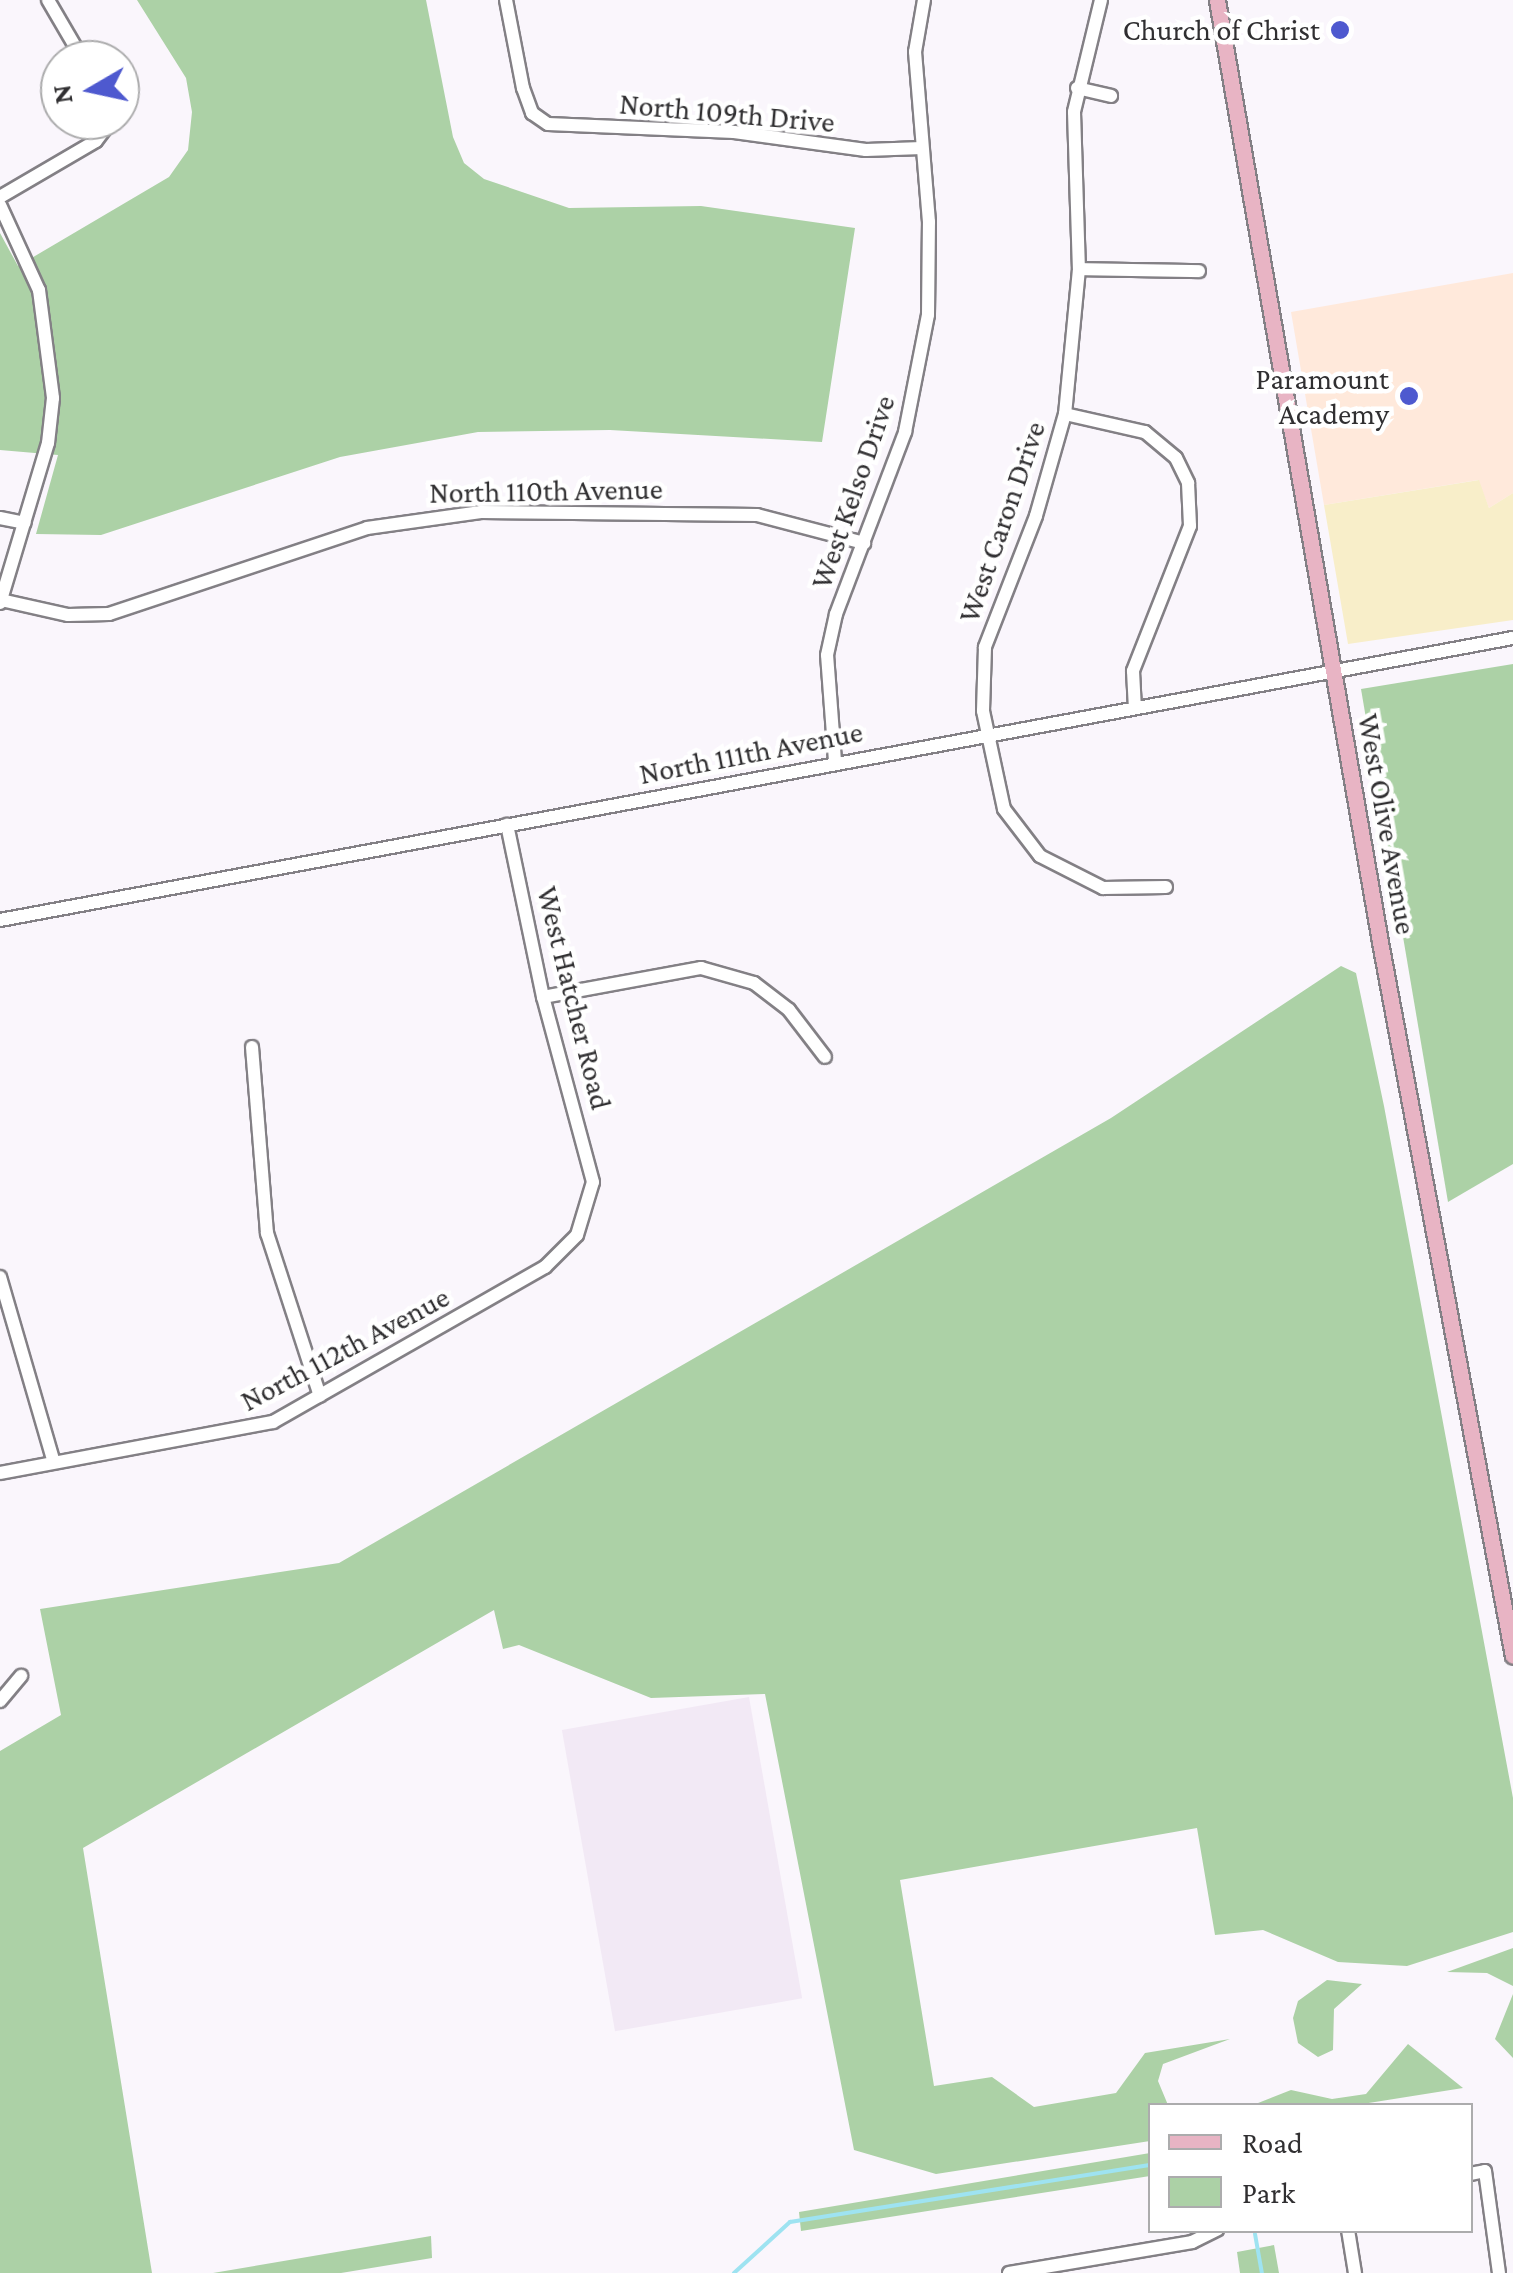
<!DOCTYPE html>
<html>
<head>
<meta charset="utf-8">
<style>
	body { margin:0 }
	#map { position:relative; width:1513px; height:2273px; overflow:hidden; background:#faf6fc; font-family:"Crimson Pro",serif }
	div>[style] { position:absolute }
	.built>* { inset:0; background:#f2e9f5; transform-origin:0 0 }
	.education>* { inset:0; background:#ffe9db }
	.green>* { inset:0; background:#acd1a6 }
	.sand>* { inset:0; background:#f8eec9 }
	.stream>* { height:4px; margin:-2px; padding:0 2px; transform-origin:2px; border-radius:2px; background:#9ee3f1 }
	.roads { filter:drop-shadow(2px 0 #838085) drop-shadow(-2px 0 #838085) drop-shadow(0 2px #838085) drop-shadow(0 -2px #838085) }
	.minor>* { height:12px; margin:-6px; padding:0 6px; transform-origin:6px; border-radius:6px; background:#fff }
	.major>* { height:15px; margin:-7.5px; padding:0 7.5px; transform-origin:7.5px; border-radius:7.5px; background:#e8b4c4 }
	.dots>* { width:28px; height:28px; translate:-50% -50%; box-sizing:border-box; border:5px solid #fff; border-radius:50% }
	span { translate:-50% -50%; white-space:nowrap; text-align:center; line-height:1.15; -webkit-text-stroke:9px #fff; paint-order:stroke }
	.poi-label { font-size:30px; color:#302f31 }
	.right { translate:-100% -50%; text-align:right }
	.street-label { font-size:30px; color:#302f31 }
	.legend { position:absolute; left:1148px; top:2103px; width:325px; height:130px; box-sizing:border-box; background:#fff; border:2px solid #acacad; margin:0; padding:12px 18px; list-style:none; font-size:30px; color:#302f31 }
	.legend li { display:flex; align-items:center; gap:20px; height:50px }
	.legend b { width:50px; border:2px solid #acacad }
	.north { position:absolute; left:40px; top:40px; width:100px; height:100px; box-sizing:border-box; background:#fff; border:2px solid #acacad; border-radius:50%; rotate:261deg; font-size:28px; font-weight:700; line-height:40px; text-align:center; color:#302f31 }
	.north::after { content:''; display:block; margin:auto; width:35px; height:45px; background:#4e59cf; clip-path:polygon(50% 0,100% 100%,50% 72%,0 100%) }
</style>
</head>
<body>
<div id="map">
	<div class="built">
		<div style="left:749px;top:1697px;width:306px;height:190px;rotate:80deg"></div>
	</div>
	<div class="education">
		<div style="clip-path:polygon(1513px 273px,1513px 493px,1489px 508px,1478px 480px,1324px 505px,1291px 312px)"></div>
	</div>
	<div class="green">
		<div style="clip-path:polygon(137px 0,426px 0,453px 137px,464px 163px,484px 179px,569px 208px,701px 206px,855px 228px,822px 442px,610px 430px,478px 432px,340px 457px,101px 535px,36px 534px,58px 455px,0 450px,0 233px,18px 266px,169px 177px,188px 150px,192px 112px,186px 78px)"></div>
		<div style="clip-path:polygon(1513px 664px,1513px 1164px,1448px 1202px,1361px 689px)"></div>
		<div style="clip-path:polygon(1341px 966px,1356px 973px,1384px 1106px,1513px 1798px,1513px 1932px,1407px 1966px,1338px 1962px,1263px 1930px,1215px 1935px,1197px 1828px,900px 1880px,934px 2086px,992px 2077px,1034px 2107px,1116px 2093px,1145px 2053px,1230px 2039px,1163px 2064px,1158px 2081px,1168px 2105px,1150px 2106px,1150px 2141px,936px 2174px,854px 2150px,765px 1694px,651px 1698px,519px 1645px,503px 1649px,494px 1610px,83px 1848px,152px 2273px,0 2273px,0 1751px,61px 1715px,40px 1609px,339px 1563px,1111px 1118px)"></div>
		<div style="clip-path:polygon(1513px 1948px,1513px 1986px,1487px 1973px,1447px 1972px)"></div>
		<div style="clip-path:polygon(1327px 1980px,1362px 1984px,1334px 2009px,1333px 2050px,1318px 2057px,1298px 2043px,1293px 2018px,1298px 2001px)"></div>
		<div style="clip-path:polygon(1513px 1994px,1513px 2058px,1495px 2039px)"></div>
		<div style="clip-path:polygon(1408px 2044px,1463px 2088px,1356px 2105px,1253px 2105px,1291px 2090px,1332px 2099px,1366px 2094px)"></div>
		<div style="clip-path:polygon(1150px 2153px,1150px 2176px,801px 2231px,799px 2212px)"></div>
		<div style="clip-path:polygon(431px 2236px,432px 2258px,341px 2273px,213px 2273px)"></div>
		<div style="clip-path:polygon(1274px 2245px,1279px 2273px,1240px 2273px,1237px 2252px)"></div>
	</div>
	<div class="sand">
		<div style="clip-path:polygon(1479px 480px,1489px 508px,1513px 493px,1513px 620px,1348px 644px,1324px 505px)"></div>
	</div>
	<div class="stream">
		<div style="left:1255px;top:2234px;width:40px;rotate:80deg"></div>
		<div style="left:734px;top:2273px;width:76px;rotate:-42.3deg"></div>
		<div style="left:790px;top:2222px;width:364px;rotate:-9deg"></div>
	</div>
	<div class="roads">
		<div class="minor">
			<div style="left:48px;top:0;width:69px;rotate:59.7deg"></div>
			<div style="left:506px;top:0;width:90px;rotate:79.1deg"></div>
			<div style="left:523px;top:88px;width:27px;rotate:70deg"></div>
			<div style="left:532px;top:113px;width:19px;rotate:35deg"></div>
			<div style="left:548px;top:124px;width:186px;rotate:2.5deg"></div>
			<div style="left:734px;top:132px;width:133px;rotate:7.8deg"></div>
			<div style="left:866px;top:150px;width:56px;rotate:-2deg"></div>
			<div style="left:1101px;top:0;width:115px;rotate:103.6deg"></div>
			<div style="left:1074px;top:112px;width:157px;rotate:88.2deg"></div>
			<div style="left:1079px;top:269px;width:146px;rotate:95.5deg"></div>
			<div style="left:1065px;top:414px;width:106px;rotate:105.9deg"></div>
			<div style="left:1036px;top:516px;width:141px;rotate:111.3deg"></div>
			<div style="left:985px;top:647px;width:64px;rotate:91.8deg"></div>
			<div style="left:983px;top:711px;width:100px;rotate:77.9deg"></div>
			<div style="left:1004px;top:809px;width:59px;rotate:52.5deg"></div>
			<div style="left:1040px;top:856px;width:71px;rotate:26.9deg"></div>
			<div style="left:1103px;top:888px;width:63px;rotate:-0.9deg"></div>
			<div style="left:1077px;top:88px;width:35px;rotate:13deg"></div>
			<div style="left:0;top:197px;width:111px;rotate:-30.3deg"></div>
			<div style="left:96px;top:141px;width:26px;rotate:-53deg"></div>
			<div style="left:0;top:205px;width:94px;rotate:65.4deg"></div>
			<div style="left:39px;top:290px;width:109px;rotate:82.6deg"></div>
			<div style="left:53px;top:398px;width:45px;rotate:96.3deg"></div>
			<div style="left:48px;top:443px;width:167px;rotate:106.7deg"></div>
			<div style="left:1079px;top:269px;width:120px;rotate:1deg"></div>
			<div style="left:1065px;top:414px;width:82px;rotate:12.7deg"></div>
			<div style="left:1145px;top:432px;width:40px;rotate:40deg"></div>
			<div style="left:1176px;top:458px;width:28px;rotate:64deg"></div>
			<div style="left:1188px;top:483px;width:43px;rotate:87.3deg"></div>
			<div style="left:1190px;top:526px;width:156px;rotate:111.5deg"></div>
			<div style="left:1133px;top:671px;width:33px;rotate:87deg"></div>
			<div style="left:0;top:518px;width:25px;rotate:11deg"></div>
			<div style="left:1px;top:600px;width:69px;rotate:12.6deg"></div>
			<div style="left:68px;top:615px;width:41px;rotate:-1.4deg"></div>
			<div style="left:109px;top:614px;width:272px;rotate:-18.4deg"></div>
			<div style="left:367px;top:528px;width:115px;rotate:-8deg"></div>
			<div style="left:481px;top:512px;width:276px;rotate:0.6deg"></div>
			<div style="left:757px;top:515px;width:111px;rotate:14.7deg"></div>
			<div style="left:835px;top:761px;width:106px;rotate:-94.3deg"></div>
			<div style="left:827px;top:655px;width:42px;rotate:-77.6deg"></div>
			<div style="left:836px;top:614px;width:195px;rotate:-69.2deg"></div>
			<div style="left:905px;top:432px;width:119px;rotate:-78.9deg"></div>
			<div style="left:928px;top:315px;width:93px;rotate:-89.4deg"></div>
			<div style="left:929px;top:222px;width:171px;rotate:-94.7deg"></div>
			<div style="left:915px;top:52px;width:53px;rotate:-80.2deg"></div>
			<div style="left:0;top:920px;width:1539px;rotate:-10.56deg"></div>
			<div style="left:543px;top:997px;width:161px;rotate:-10.4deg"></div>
			<div style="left:701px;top:968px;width:55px;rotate:15.8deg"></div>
			<div style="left:754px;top:983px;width:44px;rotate:37.6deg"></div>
			<div style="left:789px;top:1010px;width:59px;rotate:52.5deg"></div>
			<div style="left:252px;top:1047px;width:187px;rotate:85.4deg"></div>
			<div style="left:267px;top:1233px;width:171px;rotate:72deg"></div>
			<div style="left:0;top:1277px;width:191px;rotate:73.8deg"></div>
			<div style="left:0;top:1473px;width:278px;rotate:-10.6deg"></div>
			<div style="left:273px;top:1422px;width:313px;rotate:-29.7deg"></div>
			<div style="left:545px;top:1267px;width:45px;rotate:-45deg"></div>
			<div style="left:577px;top:1235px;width:55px;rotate:-73.2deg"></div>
			<div style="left:593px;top:1182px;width:192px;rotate:-105.1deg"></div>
			<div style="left:543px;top:997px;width:176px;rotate:-101.8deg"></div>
			<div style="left:0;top:1701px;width:33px;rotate:-50deg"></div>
			<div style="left:1470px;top:2174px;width:15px;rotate:-11deg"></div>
			<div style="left:1485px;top:2171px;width:103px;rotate:82.2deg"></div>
			<div style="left:1348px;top:2230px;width:44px;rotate:80.8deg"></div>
			<div style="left:1009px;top:2273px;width:186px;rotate:-9.6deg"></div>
			<div style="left:1192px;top:2242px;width:28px;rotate:-26deg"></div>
		</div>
		<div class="major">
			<div style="left:1217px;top:0;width:956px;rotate:80.18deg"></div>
			<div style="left:1380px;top:942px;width:726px;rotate:79.45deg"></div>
		</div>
	</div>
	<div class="dots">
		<div style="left:1340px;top:30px;background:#4e59cf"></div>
		<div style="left:1409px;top:396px;background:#4e59cf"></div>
	</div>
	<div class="poi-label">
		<span class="right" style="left:1320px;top:30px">Church of Christ</span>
		<span class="right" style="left:1389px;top:396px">Paramount<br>Academy</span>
	</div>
	<div class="street-label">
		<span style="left:727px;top:113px;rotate:5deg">North 109th Drive</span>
		<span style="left:546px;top:491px;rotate:-1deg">North 110th Avenue</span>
		<span style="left:853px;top:492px;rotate:-71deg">West Kelso Drive</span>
		<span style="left:1002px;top:522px;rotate:-71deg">West Caron Drive</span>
		<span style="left:751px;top:753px;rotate:-11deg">North 111th Avenue</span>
		<span style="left:1387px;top:824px;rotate:80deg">West Olive Avenue</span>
		<span style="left:574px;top:998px;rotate:76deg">West Hatcher Road</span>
		<span style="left:345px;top:1349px;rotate:-28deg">North 112th Avenue</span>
	</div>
	<ul class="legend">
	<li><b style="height:12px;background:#e8b4c4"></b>Road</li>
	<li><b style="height:28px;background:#acd1a6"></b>Park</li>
	</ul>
	<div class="north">N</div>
</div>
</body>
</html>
